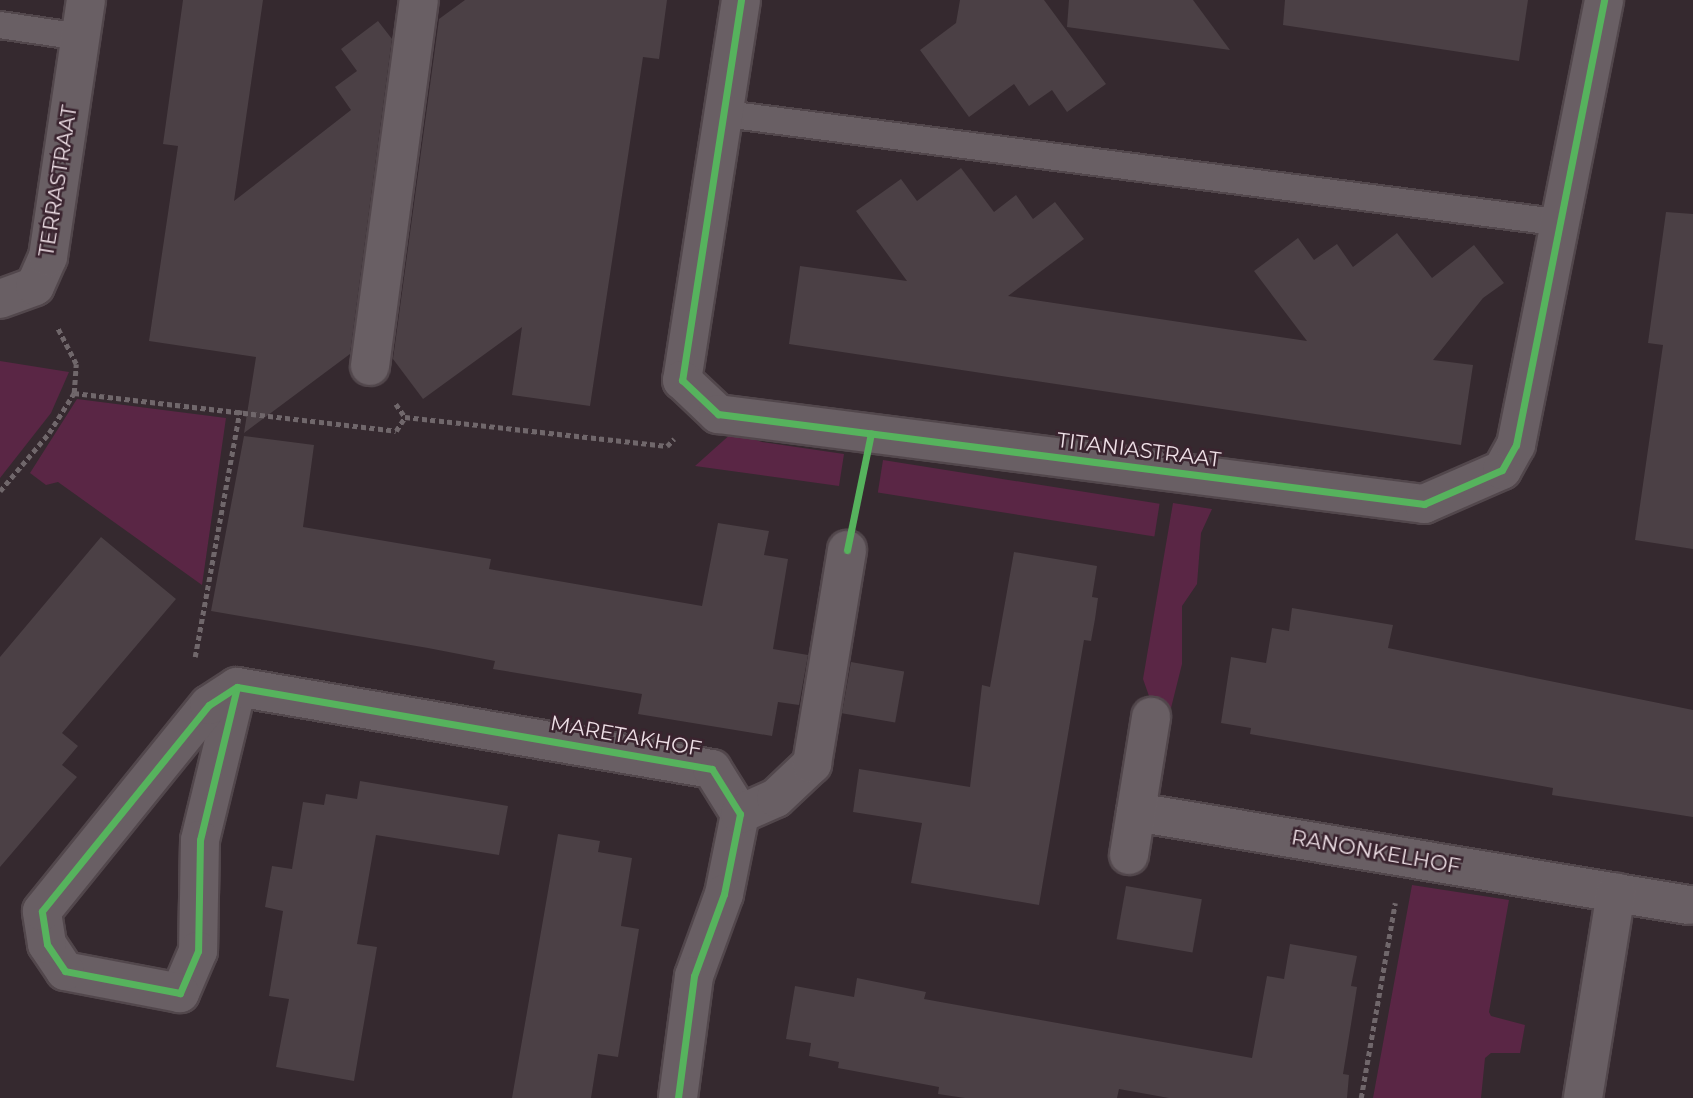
<!DOCTYPE html>
<html>
<head>
<meta charset="utf-8">
<style>
	body { margin:0 }
	#map { position:relative; width:1693px; height:1098px; overflow:hidden; background:#35292f; font-family:Montserrat,sans-serif }
	div>[style] { position:absolute }
	.green>* { inset:0; background:#5a2645; transform-origin:0 0 }
	.building>* { inset:0; background:#4b4045; transform-origin:0 0 }
	.path>* { height:4.5px; margin-top:-2.25px; transform-origin:0; background:repeating-linear-gradient(90deg,#70676b 0 5px,transparent 0 8.5px) }
	.roads { filter:drop-shadow(2px 0 #52474c) drop-shadow(-2px 0 #52474c) drop-shadow(0 2px #52474c) drop-shadow(0 -2px #52474c) }
	.lane>* { height:26px; margin:-13px; padding:0 13px; transform-origin:13px; border-radius:13px; background:#695f64 }
	.street>* { height:38px; margin:-19px; padding:0 19px; transform-origin:19px; border-radius:19px; background:#695f64 }
	.cycleway>* { height:7px; margin:-3.5px; padding:0 3.5px; transform-origin:3.5px; border-radius:3.5px; background:#56b35d }
	span { translate:-50% -50%; white-space:nowrap; text-align:center; line-height:1.15; -webkit-text-stroke:5px #3a242f; paint-order:stroke }
	.street-label { font-size:21px; color:#eedfe6 }
</style>
</head>
<body>
<div id="map">
	<div class="green">
		<div style="clip-path:polygon(0 361px,69px 372px,51px 413px,0 478px)"></div>
		<div style="clip-path:polygon(77px 399px,226px 418px,202px 585px,58px 482px,46px 485px,30px 473px)"></div>
		<div style="clip-path:polygon(733px 432px,762px 442px,844px 454px,839px 486px,695px 466px)"></div>
		<div style="left:883px;top:460px;width:280px;height:33px;rotate:9deg"></div>
		<div style="clip-path:polygon(1173px 503px,1212px 509px,1201px 533px,1197px 584px,1182px 606px,1182px 664px,1171px 708px,1149px 696px,1143px 679px)"></div>
		<div style="clip-path:polygon(1412px 885px,1509px 900px,1489px 1012px,1491px 1016px,1525px 1025px,1520px 1053px,1491px 1053px,1485px 1058px,1481px 1098px,1373px 1098px)"></div>
	</div>
	<div class="building">
		<div style="clip-path:polygon(183px 0,263px 0,234px 201px,351px 110px,335px 87px,357px 71px,341px 49px,378px 21px,392px 39px,350px 354px,244px 433px,256px 357px,149px 341px,178px 146px,163px 144px)"></div>
		<div style="clip-path:polygon(465px 0,667px 0,659px 59px,643px 57px,590px 406px,512px 395px,522px 327px,423px 399px,393px 359px,439px 19px)"></div>
		<div style="clip-path:polygon(960px 0,1044px 0,1106px 84px,1067px 112px,1052px 90px,1029px 106px,1014px 84px,969px 117px,920px 50px,956px 23px)"></div>
		<div style="clip-path:polygon(1069px 0,1193px 0,1230px 50px,1067px 27px)"></div>
		<div style="clip-path:polygon(1285px 0,1528px 0,1519px 61px,1283px 25px)"></div>
		<div style="clip-path:polygon(961px 168px,994px 212px,1016px 195px,1033px 219px,1055px 202px,1084px 239px,1008px 296px,1239px 331px,1307px 341px,1254px 271px,1298px 238px,1314px 260px,1337px 244px,1353px 267px,1397px 233px,1432px 278px,1474px 245px,1504px 283px,1483px 298px,1433px 360px,1473px 365px,1461px 445px,789px 344px,800px 266px,907px 281px,856px 211px,901px 179px,917px 201px)"></div>
		<div style="clip-path:polygon(1666px 212px,1693px 214px,1693px 549px,1635px 540px,1663px 345px,1648px 343px)"></div>
		<div style="clip-path:polygon(244px 436px,314px 445px,303px 527px,491px 559px,489px 569px,702px 606px,718px 523px,769px 531px,764px 555px,788px 559px,773px 649px,808px 655px,799px 705px,778px 702px,772px 736px,638px 714px,642px 694px,493px 669px,495px 661px,428px 648px,211px 611px)"></div>
		<div style="clip-path:polygon(101px 537px,176px 599px,62px 733px,78px 746px,62px 765px,77px 777px,0 867px,0 657px)"></div>
		<div style="clip-path:polygon(1014px 552px,1097px 566px,1092px 597px,1098px 598px,1095px 619px,1091px 641px,1084px 640px,1039px 905px,911px 883px,922px 823px,853px 812px,859px 769px,970px 787px,982px 685px,990px 687px)"></div>
		<div style="clip-path:polygon(1292px 608px,1393px 625px,1388px 648px,1693px 710px,1693px 817px,1552px 795px,1553px 788px,1250px 734px,1251px 728px,1221px 723px,1231px 657px,1266px 663px,1272px 628px,1289px 631px)"></div>
		<div style="left:851px;top:662px;width:54px;height:52px;rotate:10deg"></div>
		<div style="clip-path:polygon(360px 781px,508px 806px,499px 855px,376px 835px,357px 944px,377px 947px,354px 1081px,276px 1067px,289px 999px,269px 996px,283px 911px,265px 907px,272px 866px,292px 869px,303px 802px,324px 805px,326px 794px,357px 799px)"></div>
		<div style="clip-path:polygon(558px 834px,600px 841px,598px 852px,632px 858px,621px 926px,639px 929px,618px 1057px,598px 1054px,591px 1098px,512px 1098px)"></div>
		<div style="left:1126px;top:886px;width:77px;height:54px;rotate:10deg"></div>
		<div style="clip-path:polygon(1290px 944px,1357px 956px,1351px 986px,1357px 987px,1343px 1074px,1349px 1075px,1347px 1098px,1169px 1098px,1119px 1089px,1117px 1098px,965px 1098px,938px 1094px,939px 1087px,838px 1068px,839px 1062px,809px 1056px,811px 1043px,786px 1039px,795px 986px,854px 997px,857px 978px,926px 992px,924px 999px,1252px 1058px,1267px 976px,1284px 979px)"></div>
	</div>
	<div class="path">
		<div style="left:74px;top:393px;width:324px;rotate:6.7deg"></div>
		<div style="left:396px;top:431px;width:17px;rotate:-57deg"></div>
		<div style="left:396px;top:404px;width:16px;rotate:55deg"></div>
		<div style="left:405px;top:417px;width:264px;rotate:6.3deg"></div>
		<div style="left:667px;top:446px;width:10px;rotate:-45deg"></div>
		<div style="left:0;top:491px;width:76px;rotate:-49.8deg"></div>
		<div style="left:49px;top:433px;width:47px;rotate:-58deg"></div>
		<div style="left:74px;top:393px;width:29px;rotate:-86deg"></div>
		<div style="left:76px;top:364px;width:42px;rotate:-117.2deg"></div>
		<div style="left:195px;top:657px;width:251px;rotate:-79.7deg"></div>
		<div style="left:1361px;top:1098px;width:198px;rotate:-80.1deg"></div>
	</div>
	<div class="roads">
		<div class="lane">
			<div style="left:0;top:25px;width:81px;rotate:8.5deg"></div>
			<div style="left:726px;top:114px;width:844px;rotate:7.42deg"></div>
		</div>
		<div class="street">
			<div style="left:741px;top:0;width:385px;rotate:98.8deg"></div>
			<div style="left:682px;top:380px;width:50px;rotate:43.4deg"></div>
			<div style="left:718px;top:414px;width:712px;rotate:7.26deg"></div>
			<div style="left:1424px;top:504px;width:85px;rotate:-23.6deg"></div>
			<div style="left:1502px;top:470px;width:29px;rotate:-61deg"></div>
			<div style="left:1516px;top:445px;width:454px;rotate:-78.8deg"></div>
			<div style="left:0;top:299px;width:37px;rotate:-20deg"></div>
			<div style="left:35px;top:286px;width:32px;rotate:-66deg"></div>
			<div style="left:48px;top:257px;width:260px;rotate:-81.6deg"></div>
			<div style="left:370px;top:366px;width:369px;rotate:-82.4deg"></div>
			<div style="left:237px;top:687px;width:157px;rotate:103.6deg"></div>
			<div style="left:200px;top:840px;width:111px;rotate:91deg"></div>
			<div style="left:198px;top:951px;width:46px;rotate:113.2deg"></div>
			<div style="left:180px;top:993px;width:117px;rotate:-169.2deg"></div>
			<div style="left:65px;top:971px;width:32px;rotate:-124deg"></div>
			<div style="left:47px;top:944px;width:33px;rotate:-99deg"></div>
			<div style="left:42px;top:911px;width:265px;rotate:-51deg"></div>
			<div style="left:209px;top:705px;width:33px;rotate:-33deg"></div>
			<div style="left:237px;top:687px;width:482px;rotate:9.8deg"></div>
			<div style="left:712px;top:769px;width:53px;rotate:58.1deg"></div>
			<div style="left:740px;top:814px;width:82px;rotate:101.3deg"></div>
			<div style="left:724px;top:894px;width:87px;rotate:110.1deg"></div>
			<div style="left:694px;top:976px;width:123px;rotate:97.5deg"></div>
			<div style="left:1136px;top:812px;width:560px;rotate:9.56deg"></div>
			<div style="left:740px;top:814px;width:39px;rotate:-24deg"></div>
			<div style="left:776px;top:798px;width:50px;rotate:-43.4deg"></div>
			<div style="left:812px;top:764px;width:217px;rotate:-80.7deg"></div>
			<div style="left:1129px;top:855px;width:140px;rotate:-80.9deg"></div>
			<div style="left:1583px;top:1098px;width:208px;rotate:-80.9deg"></div>
		</div>
	</div>
	<div class="cycleway">
		<div style="left:741px;top:0;width:385px;rotate:98.8deg"></div>
		<div style="left:682px;top:380px;width:50px;rotate:43.4deg"></div>
		<div style="left:718px;top:414px;width:712px;rotate:7.26deg"></div>
		<div style="left:1424px;top:504px;width:85px;rotate:-23.6deg"></div>
		<div style="left:1502px;top:470px;width:29px;rotate:-61deg"></div>
		<div style="left:1516px;top:445px;width:454px;rotate:-78.8deg"></div>
		<div style="left:847px;top:550px;width:119px;rotate:-78.4deg"></div>
		<div style="left:237px;top:687px;width:157px;rotate:103.6deg"></div>
		<div style="left:200px;top:840px;width:111px;rotate:91deg"></div>
		<div style="left:198px;top:951px;width:46px;rotate:113.2deg"></div>
		<div style="left:180px;top:993px;width:117px;rotate:-169.2deg"></div>
		<div style="left:65px;top:971px;width:32px;rotate:-124deg"></div>
		<div style="left:47px;top:944px;width:33px;rotate:-99deg"></div>
		<div style="left:42px;top:911px;width:265px;rotate:-51deg"></div>
		<div style="left:209px;top:705px;width:33px;rotate:-33deg"></div>
		<div style="left:237px;top:687px;width:482px;rotate:9.8deg"></div>
		<div style="left:712px;top:769px;width:53px;rotate:58.1deg"></div>
		<div style="left:740px;top:814px;width:82px;rotate:101.3deg"></div>
		<div style="left:724px;top:894px;width:87px;rotate:110.1deg"></div>
		<div style="left:694px;top:976px;width:123px;rotate:97.5deg"></div>
	</div>
	<div class="street-label">
		<span style="left:58px;top:181px;rotate:-81deg">TERRASTRAAT</span>
		<span style="left:1139px;top:450px;rotate:7deg">TITANIASTRAAT</span>
		<span style="left:626px;top:736px;rotate:10deg">MARETAKHOF</span>
		<span style="left:1376px;top:852px;rotate:10deg">RANONKELHOF</span>
	</div>
</div>
</body>
</html>
